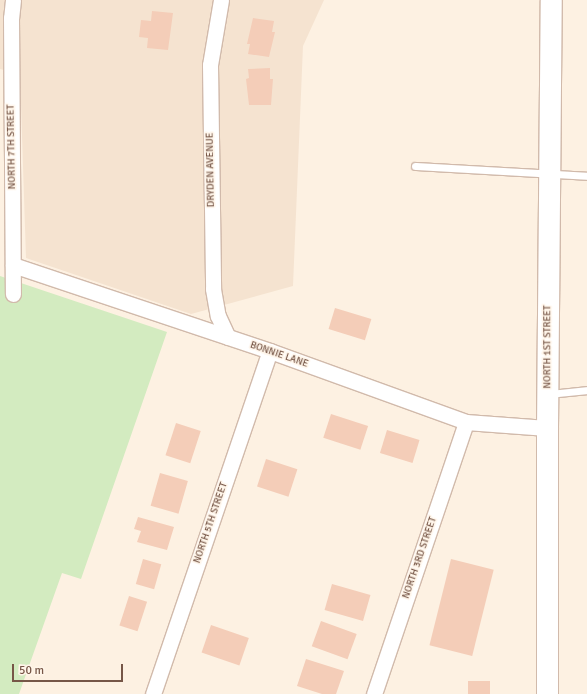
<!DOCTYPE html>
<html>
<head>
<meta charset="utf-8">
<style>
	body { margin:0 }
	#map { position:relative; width:587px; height:694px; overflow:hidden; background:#fdf1e2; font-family:Signika,sans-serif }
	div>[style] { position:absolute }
	.residential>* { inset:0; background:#f5e3d0 }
	.green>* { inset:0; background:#d3ebc0 }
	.building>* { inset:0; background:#f4cdb8; transform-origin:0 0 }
	.roads { filter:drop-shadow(1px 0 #d1baab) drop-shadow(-1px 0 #d1baab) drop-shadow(0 1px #d1baab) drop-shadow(0 -1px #d1baab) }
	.service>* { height:7px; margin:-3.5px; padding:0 3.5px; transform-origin:3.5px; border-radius:3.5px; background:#fff }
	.minor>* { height:15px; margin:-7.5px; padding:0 7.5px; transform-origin:7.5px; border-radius:7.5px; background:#fff }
	.secondary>* { height:21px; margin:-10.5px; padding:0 10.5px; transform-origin:10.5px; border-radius:10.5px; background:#fff }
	span { translate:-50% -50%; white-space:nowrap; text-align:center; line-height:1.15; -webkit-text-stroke:3px #fff5e9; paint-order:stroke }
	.street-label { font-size:10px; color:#765647 }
	.scale { position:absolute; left:12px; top:664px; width:111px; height:18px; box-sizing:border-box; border:2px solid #765647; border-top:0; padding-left:5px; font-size:12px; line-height:14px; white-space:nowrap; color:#765647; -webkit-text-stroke:3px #fff5e9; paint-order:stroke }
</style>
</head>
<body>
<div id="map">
	<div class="residential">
		<div style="clip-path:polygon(0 0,324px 0,303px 46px,293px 286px,191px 314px,26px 258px,20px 74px,0 69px)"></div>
	</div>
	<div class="green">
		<div style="clip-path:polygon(0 276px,167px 332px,81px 579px,62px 573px,19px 694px,0 694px)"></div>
	</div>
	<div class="building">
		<div style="clip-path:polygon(152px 11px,173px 13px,168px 50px,147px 48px,148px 38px,139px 37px,141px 20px,151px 21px)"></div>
		<div style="clip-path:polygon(253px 18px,274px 21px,272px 32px,275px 32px,269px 57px,248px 54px,250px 44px,247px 44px)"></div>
		<div style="clip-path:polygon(270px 68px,270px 79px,273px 79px,271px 105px,249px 105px,246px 79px,249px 78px,248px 69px)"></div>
		<div style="left:335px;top:308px;width:38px;height:22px;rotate:17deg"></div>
		<div style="left:331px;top:414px;width:39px;height:25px;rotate:18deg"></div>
		<div style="left:176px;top:423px;width:26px;height:34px;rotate:18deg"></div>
		<div style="left:387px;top:430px;width:34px;height:24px;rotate:17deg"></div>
		<div style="left:266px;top:459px;width:33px;height:29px;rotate:18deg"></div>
		<div style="left:160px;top:473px;width:29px;height:34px;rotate:16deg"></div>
		<div style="clip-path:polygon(138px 517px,174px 527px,167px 550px,137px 542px,141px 531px,134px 529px)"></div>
		<div style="left:143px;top:559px;width:19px;height:26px;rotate:16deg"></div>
		<div style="left:451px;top:559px;width:44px;height:89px;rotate:14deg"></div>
		<div style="left:332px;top:584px;width:40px;height:27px;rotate:16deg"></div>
		<div style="left:129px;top:596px;width:19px;height:31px;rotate:18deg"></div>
		<div style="left:321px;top:621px;width:38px;height:27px;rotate:20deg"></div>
		<div style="left:211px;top:625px;width:40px;height:29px;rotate:19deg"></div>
		<div style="clip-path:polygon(306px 659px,344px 671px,336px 694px,322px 694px,297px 686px)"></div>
		<div style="left:468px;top:681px;width:22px;height:13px"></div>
	</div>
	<div class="roads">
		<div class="service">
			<div style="left:415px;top:166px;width:172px;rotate:3.3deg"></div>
			<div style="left:549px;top:394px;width:38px;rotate:-6deg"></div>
		</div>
		<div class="minor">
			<div style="left:13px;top:0;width:18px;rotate:96deg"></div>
			<div style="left:11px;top:18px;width:276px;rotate:89.6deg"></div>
			<div style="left:221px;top:0;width:66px;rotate:99.6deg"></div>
			<div style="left:210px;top:65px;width:224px;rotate:89.2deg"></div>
			<div style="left:213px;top:289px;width:27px;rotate:80deg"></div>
			<div style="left:218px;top:316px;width:23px;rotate:65deg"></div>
			<div style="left:13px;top:265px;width:271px;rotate:18.5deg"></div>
			<div style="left:270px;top:351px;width:208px;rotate:19.9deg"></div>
			<div style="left:466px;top:422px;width:81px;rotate:4.2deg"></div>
			<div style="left:153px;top:694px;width:362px;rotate:-71.2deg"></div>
			<div style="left:374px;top:694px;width:287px;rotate:-71.3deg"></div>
		</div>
		<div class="secondary">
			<div style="left:547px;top:694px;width:266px;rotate:-90deg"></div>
			<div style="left:547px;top:428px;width:428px;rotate:-89.5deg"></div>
		</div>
	</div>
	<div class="street-label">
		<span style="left:12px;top:147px;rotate:-91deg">NORTH 7TH STREET</span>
		<span style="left:211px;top:170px;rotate:-91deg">DRYDEN AVENUE</span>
		<span style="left:548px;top:347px;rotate:-90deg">NORTH 1ST STREET</span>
		<span style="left:279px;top:355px;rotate:19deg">BONNIE LANE</span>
		<span style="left:211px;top:523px;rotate:-71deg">NORTH 5TH STREET</span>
		<span style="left:420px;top:558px;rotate:-71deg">NORTH 3RD STREET</span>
	</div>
	<div class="scale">50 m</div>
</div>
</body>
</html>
